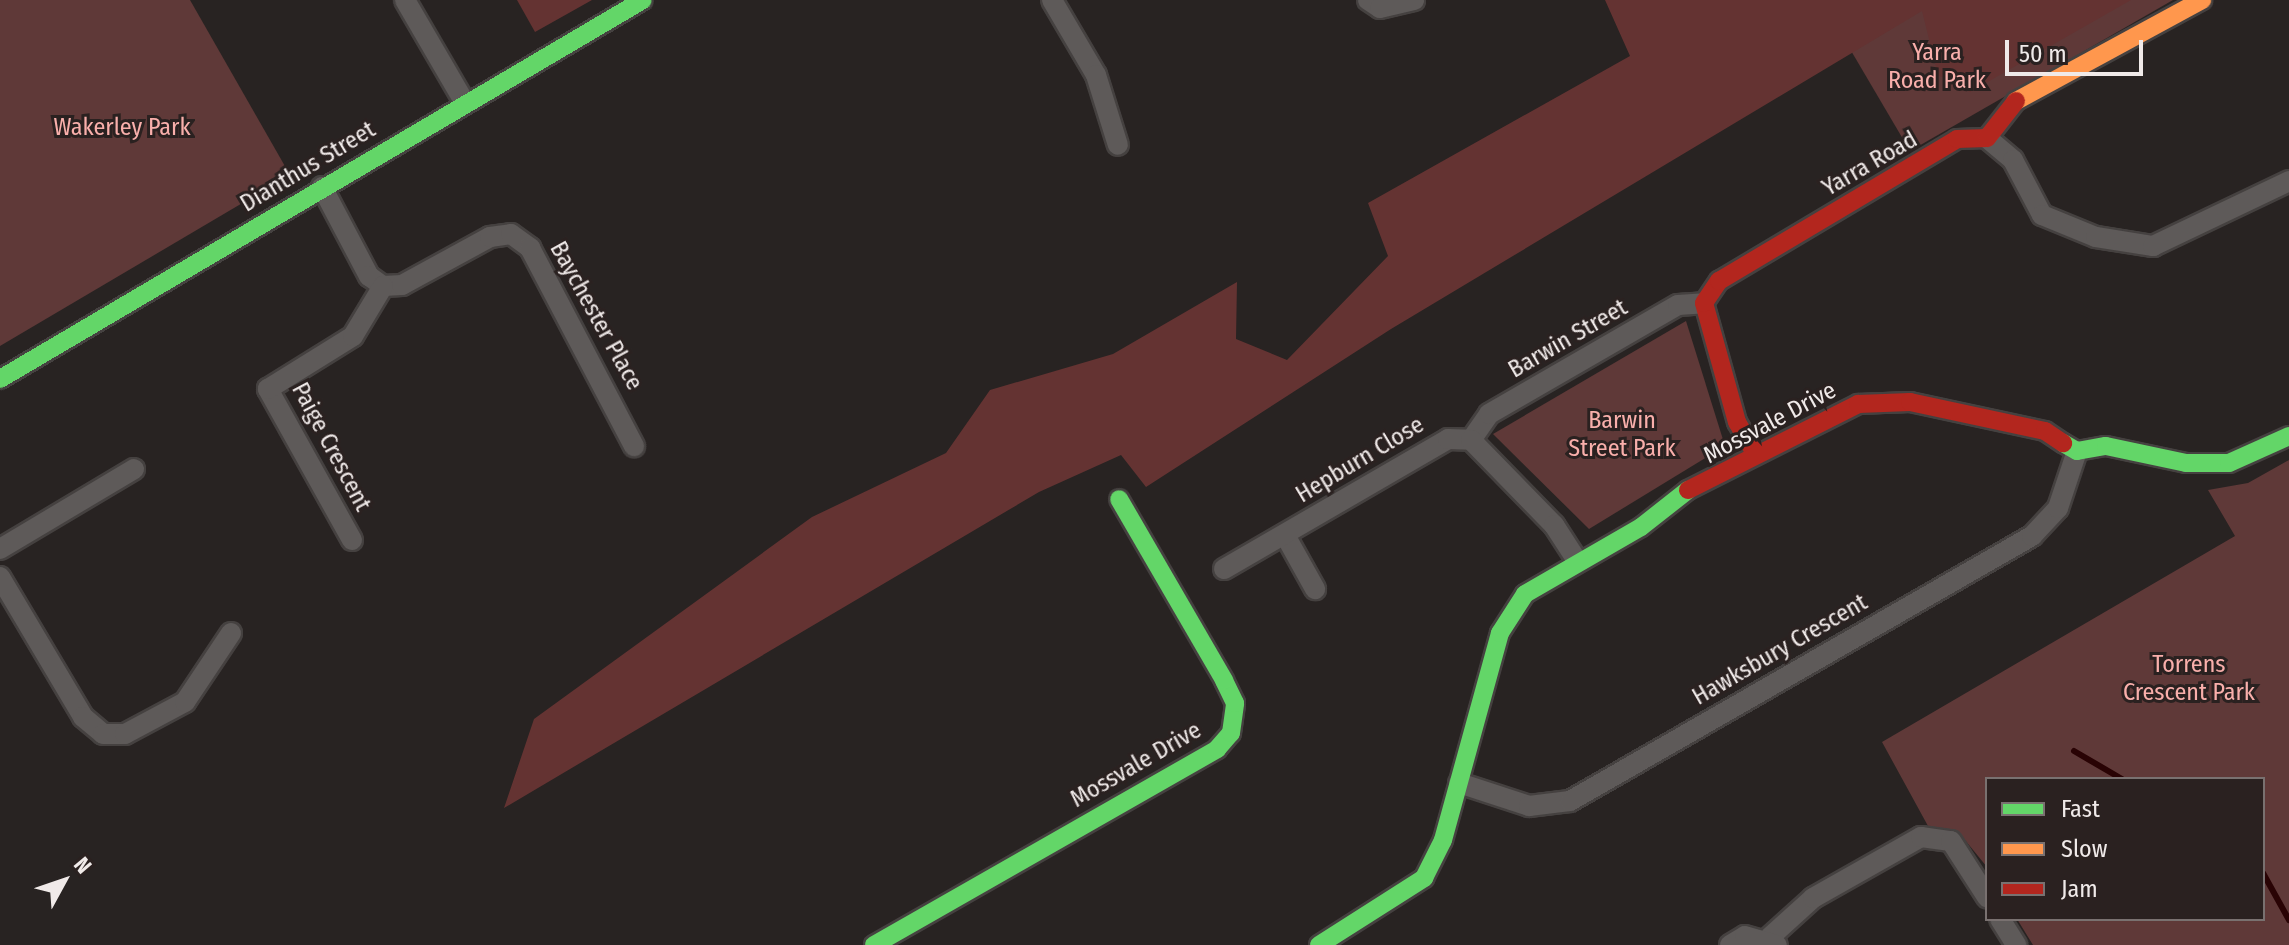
<!DOCTYPE html>
<html>
<head>
<meta charset="utf-8">
<style>
	body { margin:0 }
	#map { position:relative; width:2289px; height:945px; overflow:hidden; background:#282322; font-family:"Fira Sans Condensed",sans-serif }
	div>[style] { position:absolute }
	.green>* { inset:0; background:#5f3938 }
	.forest>* { inset:0; background:#643332 }
	.stream>* { height:6px; margin:-3px; padding:0 3px; transform-origin:3px; border-radius:3px; background:#290304 }
	.roads { filter:drop-shadow(2px 0 #454140) drop-shadow(-2px 0 #454140) drop-shadow(0 2px #454140) drop-shadow(0 -2px #454140) }
	.street>* { height:20px; margin:-10px; padding:0 10px; transform-origin:10px; border-radius:10px; background:#5e5a59 }
	.fast>* { height:18px; margin:-9px; padding:0 9px; transform-origin:9px; border-radius:9px; background:#63d668 }
	.slow>* { height:18px; margin:-9px; padding:0 9px; transform-origin:9px; border-radius:9px; background:#ff974d }
	.jam>* { height:18px; margin:-9px; padding:0 9px; transform-origin:9px; border-radius:9px; background:#b3261e }
	span { translate:-50% -50%; white-space:nowrap; text-align:center; line-height:1.15; -webkit-text-stroke:6px #2a2120; paint-order:stroke }
	.park-label { font-size:24px; color:#f9afab }
	.street-label { font-size:24px; color:#f0eae9 }
	.legend { position:absolute; left:1985px; top:777px; width:280px; height:144px; box-sizing:border-box; background:#2a2120; border:2px solid #797170; margin:0; padding:10px 14px; list-style:none; font-size:24px; color:#f0eae9 }
	.legend li { display:flex; align-items:center; gap:16px; height:40px }
	.legend b { width:40px; border:2px solid #797170 }
	.north { position:absolute; left:24px; top:841px; width:80px; height:80px; -webkit-text-stroke:6px #2a2120; paint-order:stroke; rotate:50deg; font-size:22px; font-weight:700; line-height:32px; text-align:center; color:#f0eae9 }
	.north::after { content:''; display:block; margin:auto; width:28px; height:36px; background:#f0eae9; clip-path:polygon(50% 0,100% 100%,50% 72%,0 100%) }
	.scale { position:absolute; left:2005px; top:40px; width:138px; height:36px; box-sizing:border-box; border:4px solid #f0eae9; border-top:0; padding-left:10px; font-size:24px; line-height:28px; white-space:nowrap; color:#f0eae9; -webkit-text-stroke:6px #2a2120; paint-order:stroke }
</style>
</head>
<body>
<div id="map">
	<div class="green">
		<div style="clip-path:polygon(0 0,190px 0,290px 175px,0 346px)"></div>
		<div style="clip-path:polygon(1935px 0,2173px 0,1910px 151px,1850px 49px)"></div>
		<div style="clip-path:polygon(1686px 321px,1725px 446px,1589px 529px,1493px 434px)"></div>
		<div style="clip-path:polygon(2289px 460px,2289px 945px,2033px 945px,2017px 919px,2263px 919px,2263px 779px,1987px 779px,1987px 867px,1960px 834px,1928px 826px,1882px 742px,2235px 536px,2208px 490px,2248px 483px)"></div>
	</div>
	<div class="forest">
		<div style="clip-path:polygon(517px 0,592px 0,535px 32px)"></div>
		<div style="clip-path:polygon(1605px 0,2131px 0,1970px 92px,1938px 75px,1922px 11px,1391px 329px,1146px 487px,1121px 455px,1039px 492px,504px 808px,534px 719px,812px 517px,946px 453px,990px 390px,1113px 354px,1237px 282px,1236px 339px,1287px 360px,1388px 256px,1368px 203px,1630px 56px)"></div>
	</div>
	<div class="stream">
		<div style="left:2074px;top:751px;width:56px;rotate:30.3deg"></div>
		<div style="left:2263px;top:873px;width:54px;rotate:61deg"></div>
	</div>
	<div class="roads">
		<div class="street">
			<div style="left:405px;top:0;width:119px;rotate:59.8deg"></div>
			<div style="left:1052px;top:0;width:87px;rotate:59.6deg"></div>
			<div style="left:1096px;top:75px;width:73px;rotate:72.6deg"></div>
			<div style="left:1368px;top:0;width:14px;rotate:34deg"></div>
			<div style="left:1380px;top:8px;width:35px;rotate:-13deg"></div>
			<div style="left:1987px;top:138px;width:34px;rotate:40deg"></div>
			<div style="left:2013px;top:160px;width:62px;rotate:62.2deg"></div>
			<div style="left:2042px;top:215px;width:58px;rotate:22.2deg"></div>
			<div style="left:2096px;top:237px;width:58px;rotate:9deg"></div>
			<div style="left:2153px;top:246px;width:151px;rotate:-25.5deg"></div>
			<div style="left:322px;top:187px;width:101px;rotate:62.2deg"></div>
			<div style="left:369px;top:276px;width:17px;rotate:36deg"></div>
			<div style="left:383px;top:286px;width:19px;rotate:-3deg"></div>
			<div style="left:402px;top:285px;width:100px;rotate:-28.6deg"></div>
			<div style="left:490px;top:237px;width:21px;rotate:-8deg"></div>
			<div style="left:511px;top:234px;width:24px;rotate:36deg"></div>
			<div style="left:530px;top:248px;width:224px;rotate:62.3deg"></div>
			<div style="left:1471px;top:440px;width:32px;rotate:-55deg"></div>
			<div style="left:1489px;top:414px;width:218px;rotate:-30deg"></div>
			<div style="left:1678px;top:305px;width:26px;rotate:-4deg"></div>
			<div style="left:1285px;top:535px;width:62px;rotate:60.9deg"></div>
			<div style="left:352px;top:540px;width:173px;rotate:-119.1deg"></div>
			<div style="left:268px;top:389px;width:100px;rotate:-31.9deg"></div>
			<div style="left:353px;top:336px;width:58px;rotate:-59deg"></div>
			<div style="left:0;top:549px;width:156px;rotate:-30.8deg"></div>
			<div style="left:1224px;top:569px;width:259px;rotate:-30.1deg"></div>
			<div style="left:1448px;top:439px;width:23px;rotate:2deg"></div>
			<div style="left:1471px;top:440px;width:119px;rotate:45.7deg"></div>
			<div style="left:1554px;top:525px;width:40px;rotate:57.1deg"></div>
			<div style="left:0;top:577px;width:163px;rotate:59.3deg"></div>
			<div style="left:83px;top:717px;width:26px;rotate:40deg"></div>
			<div style="left:103px;top:734px;width:22px"></div>
			<div style="left:125px;top:734px;width:68px;rotate:-28.1deg"></div>
			<div style="left:185px;top:702px;width:83px;rotate:-56.3deg"></div>
			<div style="left:1459px;top:783px;width:74px;rotate:18.2deg"></div>
			<div style="left:1529px;top:806px;width:41px;rotate:-7deg"></div>
			<div style="left:1570px;top:801px;width:533px;rotate:-29.84deg"></div>
			<div style="left:2032px;top:536px;width:38px;rotate:-47deg"></div>
			<div style="left:2058px;top:508px;width:60px;rotate:-71.6deg"></div>
			<div style="left:2000px;top:919px;width:31px;rotate:58deg"></div>
			<div style="left:1770px;top:937px;width:58px;rotate:-42.2deg"></div>
			<div style="left:1813px;top:898px;width:124px;rotate:-29.5deg"></div>
			<div style="left:1921px;top:837px;width:30px;rotate:8deg"></div>
			<div style="left:1951px;top:841px;width:67px;rotate:57.3deg"></div>
			<div style="left:1730px;top:945px;width:17px;rotate:-31deg"></div>
			<div style="left:1745px;top:936px;width:33px;rotate:16deg"></div>
		</div>
		<div class="fast">
			<div style="left:0;top:379px;width:746px;rotate:-30.52deg"></div>
			<div style="left:2063px;top:443px;width:16px;rotate:30deg"></div>
			<div style="left:2077px;top:451px;width:29px;rotate:-10deg"></div>
			<div style="left:2106px;top:446px;width:82px;rotate:12deg"></div>
			<div style="left:2186px;top:463px;width:43px"></div>
			<div style="left:2229px;top:463px;width:66px;rotate:-24.2deg"></div>
			<div style="left:874px;top:945px;width:395px;rotate:-29.7deg"></div>
			<div style="left:1217px;top:749px;width:21px;rotate:-49deg"></div>
			<div style="left:1231px;top:733px;width:30px;rotate:-82deg"></div>
			<div style="left:1235px;top:703px;width:25px;rotate:-116deg"></div>
			<div style="left:1224px;top:680px;width:209px;rotate:-120.1deg"></div>
			<div style="left:1319px;top:945px;width:125px;rotate:-32.5deg"></div>
			<div style="left:1424px;top:878px;width:42px;rotate:-63.4deg"></div>
			<div style="left:1443px;top:840px;width:215px;rotate:-74.6deg"></div>
			<div style="left:1500px;top:633px;width:46px;rotate:-57.3deg"></div>
			<div style="left:1525px;top:594px;width:134px;rotate:-30deg"></div>
			<div style="left:1641px;top:527px;width:60px;rotate:-38.2deg"></div>
		</div>
		<div class="slow">
			<div style="left:2016px;top:101px;width:212px;rotate:-28.5deg"></div>
		</div>
		<div class="jam">
			<div style="left:1756px;top:455px;width:38px;rotate:-120deg"></div>
			<div style="left:1737px;top:422px;width:123px;rotate:-105.5deg"></div>
			<div style="left:1704px;top:303px;width:27px;rotate:-56deg"></div>
			<div style="left:1719px;top:281px;width:277px;rotate:-30.8deg"></div>
			<div style="left:1957px;top:139px;width:30px;rotate:-2deg"></div>
			<div style="left:1987px;top:138px;width:47px;rotate:-51.9deg"></div>
			<div style="left:1688px;top:490px;width:191px;rotate:-26.8deg"></div>
			<div style="left:1858px;top:404px;width:52px;rotate:-2.2deg"></div>
			<div style="left:1910px;top:402px;width:138px;rotate:12.1deg"></div>
			<div style="left:2045px;top:431px;width:22px;rotate:34deg"></div>
		</div>
	</div>
	<div class="park-label">
		<span style="left:1937px;top:67px">Yarra<br>Road Park</span>
		<span style="left:122px;top:128px">Wakerley Park</span>
		<span style="left:1622px;top:435px">Barwin<br>Street Park</span>
		<span style="left:2189px;top:679px">Torrens<br>Crescent Park</span>
	</div>
	<div class="street-label">
		<span style="left:1870px;top:164px;rotate:-30deg">Yarra Road</span>
		<span style="left:308px;top:167px;rotate:-31deg">Dianthus Street</span>
		<span style="left:596px;top:316px;rotate:61deg">Baychester Place</span>
		<span style="left:1568px;top:339px;rotate:-30deg">Barwin Street</span>
		<span style="left:1770px;top:423px;rotate:-28deg">Mossvale Drive</span>
		<span style="left:331px;top:447px;rotate:62deg">Paige Crescent</span>
		<span style="left:1360px;top:460px;rotate:-31deg">Hepburn Close</span>
		<span style="left:1780px;top:650px;rotate:-30deg">Hawksbury Crescent</span>
		<span style="left:1136px;top:765px;rotate:-30deg">Mossvale Drive</span>
	</div>
	<ul class="legend">
	<li><b style="height:10px;background:#63d668"></b>Fast</li>
	<li><b style="height:10px;background:#ff974d"></b>Slow</li>
	<li><b style="height:10px;background:#b3261e"></b>Jam</li>
	</ul>
	<div class="north">N</div>
	<div class="scale">50 m</div>
</div>
</body>
</html>
